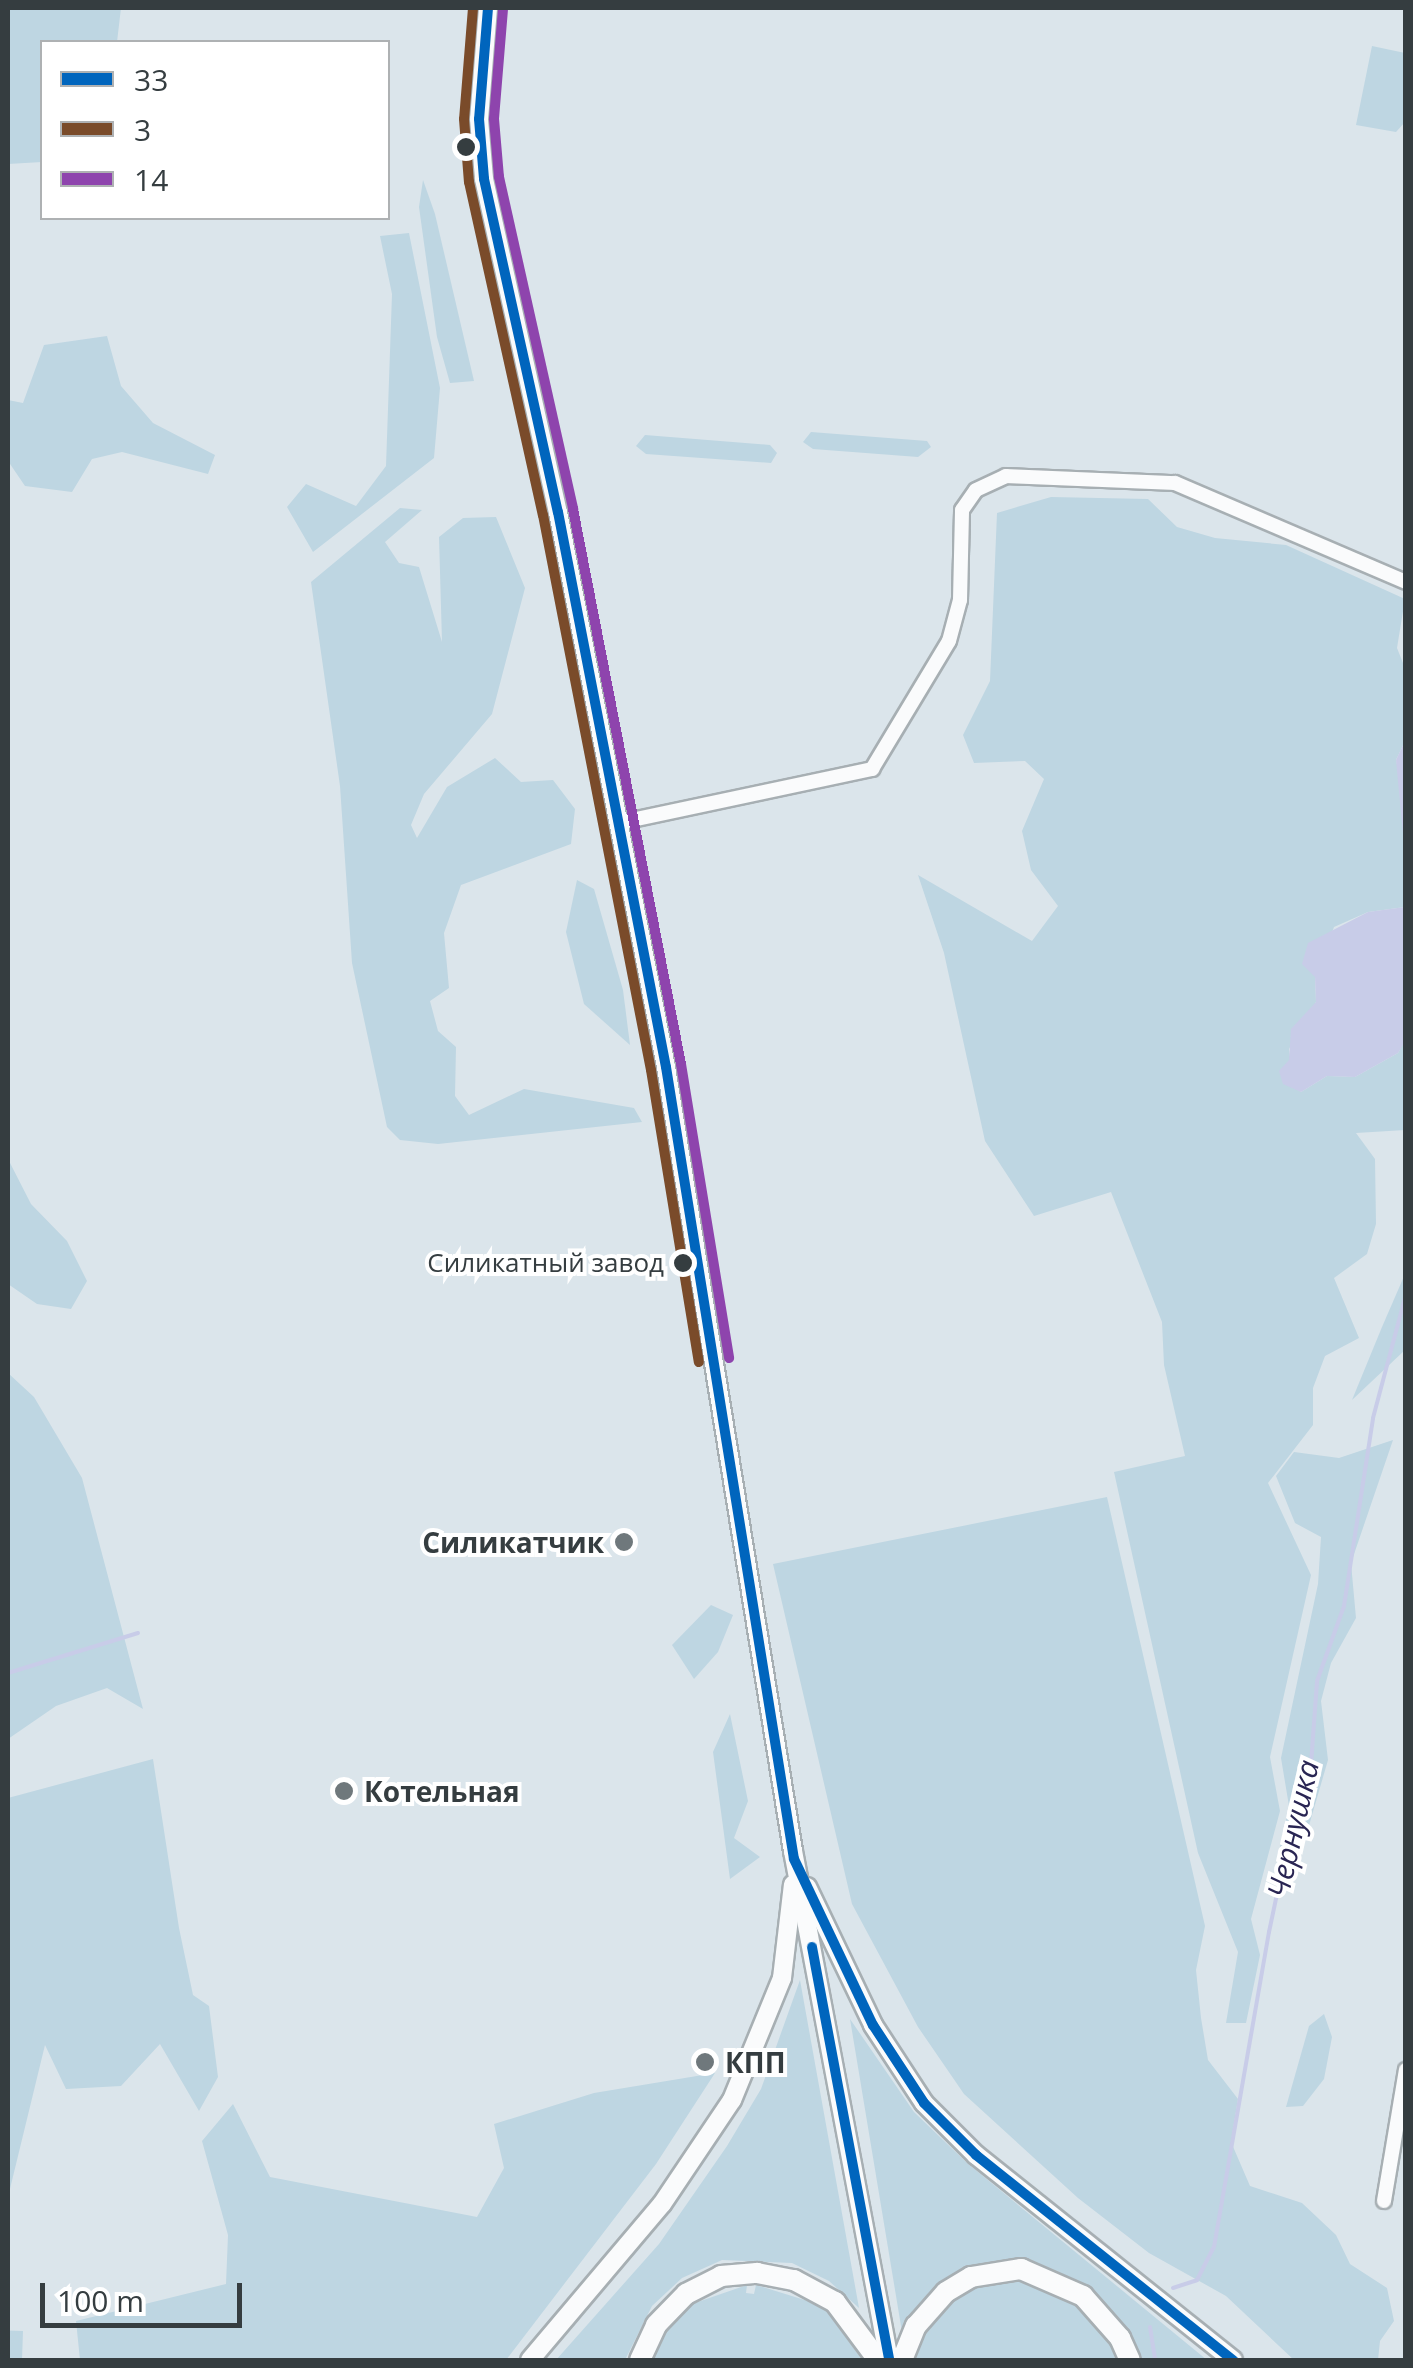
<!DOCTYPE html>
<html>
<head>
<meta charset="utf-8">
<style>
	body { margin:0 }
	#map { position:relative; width:1413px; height:2368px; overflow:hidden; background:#dbe5eb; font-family:"Open Sans",sans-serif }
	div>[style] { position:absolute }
	.green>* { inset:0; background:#bed6e2; transform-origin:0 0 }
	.water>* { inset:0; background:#c8cce8 }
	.stream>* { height:4px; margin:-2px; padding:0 2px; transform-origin:2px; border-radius:2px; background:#c8cce8 }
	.roads { filter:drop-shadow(2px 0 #a7afb3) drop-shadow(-2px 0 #a7afb3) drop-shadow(0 2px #a7afb3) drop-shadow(0 -2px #a7afb3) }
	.minor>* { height:14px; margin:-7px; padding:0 7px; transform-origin:7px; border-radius:7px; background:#fafbfc }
	.major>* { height:18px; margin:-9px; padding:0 9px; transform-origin:9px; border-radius:9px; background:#fafbfc }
	.highway>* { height:20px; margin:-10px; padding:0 10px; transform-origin:10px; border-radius:10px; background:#fafbfc }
	.bus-1>* { height:10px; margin:-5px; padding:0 5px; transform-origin:5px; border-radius:5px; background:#0065bd }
	.bus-2>* { height:10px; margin:-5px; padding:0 5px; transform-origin:5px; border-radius:5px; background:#7a4b2a }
	.bus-3>* { height:10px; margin:-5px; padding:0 5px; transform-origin:5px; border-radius:5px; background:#8e44ad }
	.dots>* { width:28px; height:28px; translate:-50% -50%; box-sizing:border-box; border:5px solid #fff; border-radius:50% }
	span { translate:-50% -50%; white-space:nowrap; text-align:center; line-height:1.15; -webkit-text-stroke:8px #fff; paint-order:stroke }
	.bus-label { font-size:26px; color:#353d40 }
	.right { translate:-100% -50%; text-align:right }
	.poi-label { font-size:28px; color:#353d40; font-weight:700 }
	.left { translate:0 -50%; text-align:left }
	.water-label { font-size:30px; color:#292553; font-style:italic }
	.frame { position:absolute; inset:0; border:10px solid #353d40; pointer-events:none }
	.legend { position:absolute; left:40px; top:40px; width:350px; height:180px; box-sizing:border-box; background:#fff; border:2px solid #aeb1b3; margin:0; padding:12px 18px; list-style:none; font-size:30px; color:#353d40 }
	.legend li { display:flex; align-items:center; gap:20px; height:50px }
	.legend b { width:50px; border:2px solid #aeb1b3 }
	.scale { position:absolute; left:40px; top:2283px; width:202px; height:45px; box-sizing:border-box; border:5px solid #353d40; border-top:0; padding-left:12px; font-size:30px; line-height:35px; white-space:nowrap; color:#353d40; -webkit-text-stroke:8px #fff; paint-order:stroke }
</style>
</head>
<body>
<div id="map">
	<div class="green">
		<div style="clip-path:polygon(8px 8px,121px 8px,117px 42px,42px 42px,42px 162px,8px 164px)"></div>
		<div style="clip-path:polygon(1372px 46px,1405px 53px,1405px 122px,1396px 132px,1356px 125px)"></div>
		<div style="clip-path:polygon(423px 180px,435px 214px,474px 381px,450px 383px,437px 337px,419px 207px)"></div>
		<div style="clip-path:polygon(409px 233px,440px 388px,434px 458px,313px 552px,287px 507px,306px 484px,356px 506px,386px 466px,392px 294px,380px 236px)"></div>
		<div style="clip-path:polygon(107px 336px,121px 386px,153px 423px,215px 455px,208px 474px,122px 452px,92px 459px,72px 492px,25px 486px,8px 461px,8px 400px,23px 403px,44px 345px)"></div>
		<div style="clip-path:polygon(811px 432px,927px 441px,931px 447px,918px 457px,813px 449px,803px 442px)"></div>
		<div style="clip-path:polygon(645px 435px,770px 445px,777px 453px,771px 463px,646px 454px,636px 446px)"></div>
		<div style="clip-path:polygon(1051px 497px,1148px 499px,1177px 527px,1215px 538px,1286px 545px,1405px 599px,1397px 648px,1405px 668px,1405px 741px,1396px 760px,1405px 798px,1405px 907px,1368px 912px,1334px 927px,1315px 977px,1316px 1002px,1289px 1049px,1294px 1087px,1301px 1092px,1327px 1076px,1355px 1077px,1398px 1053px,1405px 1040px,1405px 1130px,1356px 1133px,1375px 1159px,1376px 1224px,1367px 1254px,1334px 1278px,1359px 1338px,1325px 1356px,1313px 1388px,1313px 1425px,1268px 1483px,1311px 1575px,1270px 1757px,1280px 1811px,1251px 1919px,1260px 1955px,1246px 2023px,1226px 2023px,1238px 1952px,1198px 1853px,1114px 1472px,1185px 1456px,1164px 1365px,1162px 1322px,1111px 1192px,1034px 1216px,985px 1141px,944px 953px,918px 875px,1032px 941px,1058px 906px,1031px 870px,1022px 831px,1044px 779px,1025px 761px,974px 763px,963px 735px,990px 681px,997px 513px)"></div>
		<div style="clip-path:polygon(400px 508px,422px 510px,385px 542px,399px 563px,419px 567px,442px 642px,439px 537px,463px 518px,496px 517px,525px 588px,492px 714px,424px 794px,411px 825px,417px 838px,447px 787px,495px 758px,521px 782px,553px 780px,575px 809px,571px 844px,461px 885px,444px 933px,449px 988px,430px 1001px,438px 1031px,456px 1047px,455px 1096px,469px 1115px,524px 1089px,634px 1108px,642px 1122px,438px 1144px,400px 1140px,387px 1127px,352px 963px,340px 786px,311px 582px)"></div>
		<div style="clip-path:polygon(577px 880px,594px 889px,623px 990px,630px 1045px,584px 1004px,566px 932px)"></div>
		<div style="clip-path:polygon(8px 1159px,31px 1204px,67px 1241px,87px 1281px,71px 1309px,37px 1304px,8px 1284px)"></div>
		<div style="clip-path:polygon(1405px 1274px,1405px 1350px,1352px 1400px,1382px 1327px)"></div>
		<div style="clip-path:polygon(8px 1373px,34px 1397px,82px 1478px,143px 1709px,107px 1688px,56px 1706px,8px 1739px)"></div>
		<div style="clip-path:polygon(1393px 1440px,1351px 1563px,1356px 1618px,1331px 1663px,1321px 1701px,1328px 1760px,1301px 1853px,1280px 1847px,1289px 1806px,1281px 1758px,1318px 1584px,1321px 1537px,1295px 1523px,1276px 1476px,1294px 1452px,1339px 1458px)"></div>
		<div style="clip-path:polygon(1107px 1497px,1205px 1926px,1196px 1970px,1201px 2018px,1208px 2060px,1238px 2099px,1231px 2142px,1250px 2186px,1302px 2203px,1336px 2235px,1350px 2264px,1387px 2288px,1394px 2321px,1380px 2341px,1378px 2360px,1294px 2360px,1226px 2296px,1149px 2253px,1078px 2198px,964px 2094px,918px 2027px,852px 1904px,773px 1564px)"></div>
		<div style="clip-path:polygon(711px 1605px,733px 1615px,718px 1652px,694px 1679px,672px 1645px)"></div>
		<div style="clip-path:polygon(730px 1714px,748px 1801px,734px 1838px,760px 1857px,730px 1879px,713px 1752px)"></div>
		<div style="clip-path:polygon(153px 1759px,179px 1928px,193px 1995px,209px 2006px,218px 2077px,199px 2111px,160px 2044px,121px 2086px,66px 2089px,45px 2045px,8px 2197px,8px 1798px)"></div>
		<div style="clip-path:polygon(800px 1980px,859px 2308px,829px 2281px,792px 2263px,722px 2260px,682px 2278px,652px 2306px,625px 2360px,556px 2360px,659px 2244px,727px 2146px,761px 2089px)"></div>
		<div style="clip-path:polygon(1324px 2014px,1332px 2037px,1324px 2079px,1303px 2106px,1286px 2107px,1309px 2026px)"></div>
		<div style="clip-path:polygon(850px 2019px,914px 2112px,967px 2163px,1207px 2360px,1138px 2360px,1103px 2301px,1058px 2272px,1014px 2262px,916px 2315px,902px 2332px)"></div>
		<div style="clip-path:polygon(715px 2073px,656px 2164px,506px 2360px,80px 2360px,76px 2321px,226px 2284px,228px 2235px,202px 2141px,233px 2104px,270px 2177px,477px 2217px,504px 2168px,494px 2124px,594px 2093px)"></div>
		<div style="clip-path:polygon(1004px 2278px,1027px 2279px,1084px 2308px,1121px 2360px,912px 2360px,916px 2338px,939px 2309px,968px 2288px)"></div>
		<div style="clip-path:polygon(747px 2285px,746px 2293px,754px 2294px,756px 2285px,824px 2306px,862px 2360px,648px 2360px,666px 2328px,689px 2305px)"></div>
		<div style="left:23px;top:2331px;width:29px;height:15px;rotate:92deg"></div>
	</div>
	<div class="water">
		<div style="clip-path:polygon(1405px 741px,1405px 855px,1396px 760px)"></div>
		<div style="clip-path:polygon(1405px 907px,1406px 1040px,1398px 1053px,1355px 1077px,1327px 1076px,1301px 1092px,1283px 1084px,1279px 1071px,1289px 1060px,1291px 1029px,1316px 1002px,1315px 977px,1302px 964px,1308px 943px,1368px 912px)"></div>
	</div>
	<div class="stream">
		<div style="left:8px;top:1673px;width:136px;rotate:-17.1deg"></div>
		<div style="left:1173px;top:2288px;width:25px;rotate:-18deg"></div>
		<div style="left:1197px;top:2280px;width:37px;rotate:-63deg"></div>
		<div style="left:1214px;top:2247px;width:320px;rotate:-80.1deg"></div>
		<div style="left:1269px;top:1932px;width:126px;rotate:-78.1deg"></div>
		<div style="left:1295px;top:1809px;width:34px;rotate:-63deg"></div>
		<div style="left:1310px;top:1779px;width:98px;rotate:-85.9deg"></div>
		<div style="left:1317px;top:1681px;width:80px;rotate:-70.2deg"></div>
		<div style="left:1344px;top:1606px;width:190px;rotate:-81.2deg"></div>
		<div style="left:1373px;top:1418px;width:128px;rotate:-75.1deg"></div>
		<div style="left:1150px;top:2327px;width:33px;rotate:81deg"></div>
	</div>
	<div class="roads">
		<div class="minor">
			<div style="left:618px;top:823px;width:260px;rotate:-12deg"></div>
			<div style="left:872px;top:769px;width:149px;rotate:-59deg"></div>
			<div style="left:949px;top:641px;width:42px;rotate:-75deg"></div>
			<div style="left:960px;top:600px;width:90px;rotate:-88.7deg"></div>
			<div style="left:962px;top:510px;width:24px;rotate:-55deg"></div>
			<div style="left:976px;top:490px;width:33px;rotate:-25deg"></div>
			<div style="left:1006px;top:476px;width:169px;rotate:2.4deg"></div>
			<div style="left:1175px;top:483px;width:251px;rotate:23.2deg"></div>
			<div style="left:1384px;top:2201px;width:133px;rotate:-80.5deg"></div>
		</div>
		<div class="major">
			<div style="left:488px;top:8px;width:111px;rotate:94.6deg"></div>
			<div style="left:479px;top:119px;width:60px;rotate:85.2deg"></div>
			<div style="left:484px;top:179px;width:341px;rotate:77.5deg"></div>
			<div style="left:558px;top:512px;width:565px;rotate:78.99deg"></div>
			<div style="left:666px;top:1067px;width:794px;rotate:80.8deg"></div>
			<div style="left:793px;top:1851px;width:518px;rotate:79.32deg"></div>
			<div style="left:807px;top:1887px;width:153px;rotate:64.4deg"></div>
			<div style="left:873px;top:2025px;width:93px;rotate:56.8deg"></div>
			<div style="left:924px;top:2103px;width:74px;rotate:45deg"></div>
			<div style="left:976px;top:2155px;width:329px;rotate:38.6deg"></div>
			<div style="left:530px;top:2360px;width:204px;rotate:-49.8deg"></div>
			<div style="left:662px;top:2204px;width:125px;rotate:-56.1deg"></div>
			<div style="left:732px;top:2100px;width:132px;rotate:-67.7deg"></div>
			<div style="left:782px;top:1978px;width:94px;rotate:-83.3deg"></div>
		</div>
		<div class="highway">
			<div style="left:640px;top:2360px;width:38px;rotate:-65deg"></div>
			<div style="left:656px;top:2325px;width:43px;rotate:-45.9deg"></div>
			<div style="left:686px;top:2294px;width:39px;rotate:-27deg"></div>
			<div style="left:721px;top:2276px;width:36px;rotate:-5deg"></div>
			<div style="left:757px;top:2273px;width:38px;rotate:11deg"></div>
			<div style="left:794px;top:2280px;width:47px;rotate:28.2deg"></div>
			<div style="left:835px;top:2302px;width:72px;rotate:53.4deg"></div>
			<div style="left:902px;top:2360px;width:37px;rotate:-68deg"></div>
			<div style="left:916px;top:2326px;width:45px;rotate:-48.6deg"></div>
			<div style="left:946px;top:2292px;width:29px;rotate:-31deg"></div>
			<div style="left:971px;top:2277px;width:51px;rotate:-9.1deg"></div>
			<div style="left:1021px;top:2269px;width:68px;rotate:23.5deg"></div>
			<div style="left:1083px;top:2296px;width:56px;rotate:48.6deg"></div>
			<div style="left:1120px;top:2338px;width:24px;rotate:66deg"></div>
		</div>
	</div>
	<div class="bus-1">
		<div style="left:488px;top:8px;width:111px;rotate:94.6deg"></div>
		<div style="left:479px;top:119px;width:60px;rotate:85.2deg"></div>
		<div style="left:484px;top:179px;width:341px;rotate:77.5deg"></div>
		<div style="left:558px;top:512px;width:565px;rotate:78.99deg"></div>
		<div style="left:666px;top:1067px;width:802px;rotate:80.82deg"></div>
		<div style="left:794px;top:1859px;width:184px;rotate:64.6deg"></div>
		<div style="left:873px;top:2025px;width:93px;rotate:56.8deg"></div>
		<div style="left:924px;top:2103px;width:74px;rotate:45deg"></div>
		<div style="left:976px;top:2155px;width:329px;rotate:38.6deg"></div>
		<div style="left:812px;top:1947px;width:420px;rotate:79.4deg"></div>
	</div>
	<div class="bus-2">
		<div style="left:473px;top:8px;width:111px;rotate:94.6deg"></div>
		<div style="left:464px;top:119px;width:63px;rotate:85.5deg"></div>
		<div style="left:469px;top:182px;width:341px;rotate:77.5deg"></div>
		<div style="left:543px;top:515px;width:565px;rotate:78.99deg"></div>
		<div style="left:651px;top:1070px;width:296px;rotate:80.7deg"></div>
	</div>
	<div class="bus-3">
		<div style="left:503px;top:9px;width:110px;rotate:94.7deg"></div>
		<div style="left:494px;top:119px;width:58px;rotate:85.1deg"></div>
		<div style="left:499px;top:177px;width:340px;rotate:77.4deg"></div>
		<div style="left:573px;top:509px;width:565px;rotate:78.99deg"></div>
		<div style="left:681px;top:1064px;width:298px;rotate:80.7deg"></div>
	</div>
	<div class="dots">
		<div style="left:466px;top:147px;background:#353d40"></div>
		<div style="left:683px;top:1263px;background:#353d40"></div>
		<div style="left:624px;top:1542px;background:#6f787c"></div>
		<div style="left:344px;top:1791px;background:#6f787c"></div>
		<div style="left:705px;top:2062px;background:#6f787c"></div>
	</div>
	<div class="bus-label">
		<span class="right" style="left:664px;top:1263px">Силикатный завод</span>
	</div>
	<div class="poi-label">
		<span class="right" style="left:604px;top:1542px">Силикатчик</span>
		<span class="left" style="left:364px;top:1791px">Котельная</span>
		<span class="left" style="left:725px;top:2062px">КПП</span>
	</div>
	<div class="water-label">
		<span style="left:1293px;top:1829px;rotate:-77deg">Чернушка</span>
	</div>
	<div class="frame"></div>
	<ul class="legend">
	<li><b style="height:12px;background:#0065bd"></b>33</li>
	<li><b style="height:12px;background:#7a4b2a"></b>3</li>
	<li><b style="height:12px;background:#8e44ad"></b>14</li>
	</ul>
	<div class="scale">100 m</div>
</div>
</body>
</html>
